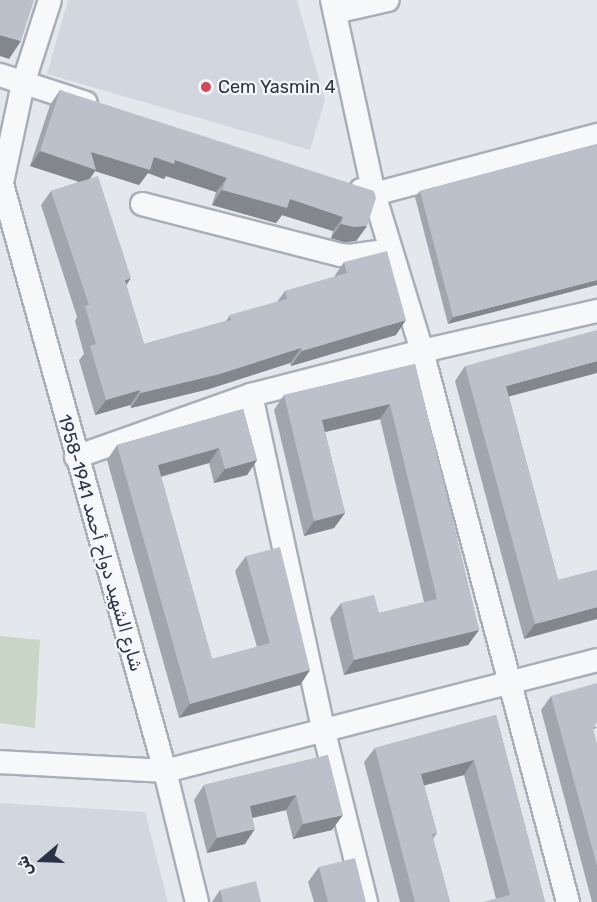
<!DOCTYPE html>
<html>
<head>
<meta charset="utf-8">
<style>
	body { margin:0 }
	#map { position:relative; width:597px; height:902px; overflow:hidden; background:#e4e7ec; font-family:Rubik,"Noto Naskh Arabic",sans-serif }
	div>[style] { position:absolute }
	.built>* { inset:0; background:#d2d6de }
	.green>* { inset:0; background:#c9d6c5 }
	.roads { filter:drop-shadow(2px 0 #a9aeb7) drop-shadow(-2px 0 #a9aeb7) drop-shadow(0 2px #a9aeb7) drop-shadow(0 -2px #a9aeb7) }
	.street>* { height:22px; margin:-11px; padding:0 11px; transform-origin:11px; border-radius:11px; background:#f7f8fa }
	.wall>* { inset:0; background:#a1a5ae }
	.shaded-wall>* { inset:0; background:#83868d }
	.building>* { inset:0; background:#bbc0ca }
	.dots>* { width:16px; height:16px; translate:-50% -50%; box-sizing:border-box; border:3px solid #f4f6f9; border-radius:50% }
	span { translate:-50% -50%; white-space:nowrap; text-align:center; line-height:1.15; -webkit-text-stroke:4.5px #f4f6f9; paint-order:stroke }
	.poi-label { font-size:18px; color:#2b3445 }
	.left { translate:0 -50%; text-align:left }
	.street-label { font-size:18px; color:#2b3445 }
	.north { position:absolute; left:12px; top:830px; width:60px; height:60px; -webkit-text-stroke:4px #f4f6f9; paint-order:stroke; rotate:251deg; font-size:16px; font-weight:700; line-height:24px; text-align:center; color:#2b3445 }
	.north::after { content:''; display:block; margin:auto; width:21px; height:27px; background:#2b3445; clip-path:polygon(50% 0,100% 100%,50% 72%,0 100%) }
</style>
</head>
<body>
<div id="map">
	<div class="built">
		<div style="clip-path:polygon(68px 0,297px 0,325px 100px,310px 150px,47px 74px)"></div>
		<div style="clip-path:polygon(0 803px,145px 812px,168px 902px,0 902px)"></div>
	</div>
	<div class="green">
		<div style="clip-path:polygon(0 636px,40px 640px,35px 728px,0 723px)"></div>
	</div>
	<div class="roads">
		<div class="street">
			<div style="left:332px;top:0;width:198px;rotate:77.8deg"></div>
			<div style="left:374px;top:194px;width:164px;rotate:73deg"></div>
			<div style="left:422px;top:351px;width:570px;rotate:75.16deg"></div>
			<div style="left:335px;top:12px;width:54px;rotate:-12.8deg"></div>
			<div style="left:0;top:75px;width:90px;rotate:18deg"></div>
			<div style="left:2px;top:184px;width:609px;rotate:74.48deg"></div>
			<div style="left:165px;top:771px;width:135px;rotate:76.3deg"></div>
			<div style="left:361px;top:190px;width:14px;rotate:17deg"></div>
			<div style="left:374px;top:194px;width:231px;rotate:-14.8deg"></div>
			<div style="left:0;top:192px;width:110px;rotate:-78deg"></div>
			<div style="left:23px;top:84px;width:88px;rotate:-72.2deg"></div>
			<div style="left:142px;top:204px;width:205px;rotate:14.4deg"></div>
			<div style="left:341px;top:255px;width:8px;rotate:7deg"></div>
			<div style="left:349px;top:256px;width:42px;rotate:-8.1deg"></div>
			<div style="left:251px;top:395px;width:345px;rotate:77.8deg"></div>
			<div style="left:324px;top:732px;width:175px;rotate:76.1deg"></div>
			<div style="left:76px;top:457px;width:186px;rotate:-19.5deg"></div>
			<div style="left:251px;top:395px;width:177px;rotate:-14.4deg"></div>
			<div style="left:422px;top:351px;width:180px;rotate:-12.9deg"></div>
			<div style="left:0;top:762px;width:165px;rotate:3.1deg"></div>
			<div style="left:165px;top:771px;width:446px;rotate:-14.4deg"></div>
		</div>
	</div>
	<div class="wall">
		<div style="clip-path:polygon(60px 90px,367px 226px,356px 241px,344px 242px,331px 238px,333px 231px,282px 215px,276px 223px,212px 205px,216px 192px,166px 176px,164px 179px,148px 173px,139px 185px,95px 171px,90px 179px,126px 285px,144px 344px,226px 321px,230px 315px,277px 302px,285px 291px,334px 277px,344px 262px,396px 335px,291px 366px,290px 363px,209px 389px,131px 408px,130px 405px,95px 415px,79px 360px,84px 354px,75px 321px,77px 317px,41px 205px,51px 191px,79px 182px,30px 166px,50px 105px)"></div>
		<div style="clip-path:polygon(597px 144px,448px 324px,415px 197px,420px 191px)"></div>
		<div style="clip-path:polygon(415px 364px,479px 630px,468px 645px,344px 675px,330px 618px,341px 603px,379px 613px,424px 602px,380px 419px,325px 432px,345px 513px,334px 528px,304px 536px,274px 410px,284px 395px)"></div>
		<div style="clip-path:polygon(465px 366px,509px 397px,558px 580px,597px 570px,524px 639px,455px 381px)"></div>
		<div style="clip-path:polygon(243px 409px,257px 460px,247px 475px,214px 483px,209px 463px,161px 477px,212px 659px,257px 647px,235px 571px,246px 556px,310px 670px,300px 685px,179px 718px,107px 460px,117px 445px)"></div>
		<div style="clip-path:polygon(551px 696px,597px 728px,593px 729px,597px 745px,597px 902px,592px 902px,541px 710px)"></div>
		<div style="clip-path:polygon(496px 715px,545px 902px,496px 899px,464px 775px,424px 785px,437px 833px,433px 839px,450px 902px,400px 902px,364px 762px,375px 748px)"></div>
		<div style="clip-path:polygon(328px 755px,332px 830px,293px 839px,286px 810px,252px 818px,245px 844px,207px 853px,194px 800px,204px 785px)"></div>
		<div style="clip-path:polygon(319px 867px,366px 902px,314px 902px,308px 882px)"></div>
		<div style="clip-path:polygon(220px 890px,261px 902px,212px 902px)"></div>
	</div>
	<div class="shaded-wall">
		<div style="clip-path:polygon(0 35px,21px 41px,9px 59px,0 56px)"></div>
		<div style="clip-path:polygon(40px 151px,91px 152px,154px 157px,175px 160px,227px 178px,216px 192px,166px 176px,164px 179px,148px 173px,139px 185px,95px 171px,86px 184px,30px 166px)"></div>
		<div style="clip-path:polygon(222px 190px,290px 199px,343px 217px,333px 231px,282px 215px,276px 223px,212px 205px)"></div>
		<div style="clip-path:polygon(341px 224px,367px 226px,356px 241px,344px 242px,331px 238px)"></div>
		<div style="clip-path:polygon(131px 278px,121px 293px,125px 280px)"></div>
		<div style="clip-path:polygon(597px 280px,597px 285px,448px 324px,453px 317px)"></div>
		<div style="clip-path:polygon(406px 320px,396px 335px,291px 366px,302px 351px)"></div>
		<div style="clip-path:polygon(301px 348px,290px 363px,209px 389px,131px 408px,141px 393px)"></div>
		<div style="clip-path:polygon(597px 361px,597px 373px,496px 400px,506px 386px)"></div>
		<div style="clip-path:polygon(140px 390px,130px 405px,95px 415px,106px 400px)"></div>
		<div style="clip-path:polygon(390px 404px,380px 419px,312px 435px,322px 420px)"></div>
		<div style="clip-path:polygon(219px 448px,209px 463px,147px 480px,158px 465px)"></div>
		<div style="clip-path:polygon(257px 460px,247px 475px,214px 483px,225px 469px)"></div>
		<div style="clip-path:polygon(345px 513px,334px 528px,304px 536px,314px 521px)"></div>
		<div style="clip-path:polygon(597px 607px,597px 619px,524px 639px,535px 624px)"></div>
		<div style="clip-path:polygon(479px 630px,468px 645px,344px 675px,354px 660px)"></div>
		<div style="clip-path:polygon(310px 670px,300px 685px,179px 718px,190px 704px)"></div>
		<div style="clip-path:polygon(474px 760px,464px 775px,411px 789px,421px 774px)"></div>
		<div style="clip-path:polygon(296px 795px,286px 810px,239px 821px,250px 806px)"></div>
		<div style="clip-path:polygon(343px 815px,332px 830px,293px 839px,303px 824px)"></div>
		<div style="clip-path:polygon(255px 829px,245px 844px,207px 853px,217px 838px)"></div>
	</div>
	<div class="building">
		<div style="clip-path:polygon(0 0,34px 0,21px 41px,0 35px)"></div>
		<div style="clip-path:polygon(60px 90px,374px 191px,376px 198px,367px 226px,354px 227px,341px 224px,343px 217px,290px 199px,287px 208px,222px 190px,227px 178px,175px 160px,174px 164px,154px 157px,150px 170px,91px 152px,96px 170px,40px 151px)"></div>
		<div style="clip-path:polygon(597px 144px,597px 280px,453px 317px,420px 191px)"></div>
		<div style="clip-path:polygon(98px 176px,131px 278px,125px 280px,144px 344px,231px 320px,230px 315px,287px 299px,285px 291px,347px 273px,344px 262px,387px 251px,406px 320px,302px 351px,301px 348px,220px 374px,141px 393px,140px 390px,106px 400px,90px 346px,96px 344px,85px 306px,89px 305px,51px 191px)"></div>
		<div style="clip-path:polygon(597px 330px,597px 361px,506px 386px,558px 580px,597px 570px,597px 607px,535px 624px,465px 366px)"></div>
		<div style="clip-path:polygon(415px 364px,479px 630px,354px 660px,341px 603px,374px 595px,379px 613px,437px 599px,390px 404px,322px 420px,345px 513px,314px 521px,284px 395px)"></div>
		<div style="clip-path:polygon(243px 409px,257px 460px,225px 469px,219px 448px,158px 465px,212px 659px,270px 643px,246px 556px,280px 547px,310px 670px,190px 704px,117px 445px)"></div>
		<div style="clip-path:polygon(597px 683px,597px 722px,593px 729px,597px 745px,597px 866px,551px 696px)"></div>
		<div style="clip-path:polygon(496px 715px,545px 902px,483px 902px,510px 895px,474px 760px,421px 774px,437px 833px,432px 834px,450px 902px,415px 902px,375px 748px)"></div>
		<div style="clip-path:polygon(328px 755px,343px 815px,303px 824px,296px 795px,250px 806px,255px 829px,217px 838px,204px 785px)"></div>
		<div style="clip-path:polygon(355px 858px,366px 902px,328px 902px,319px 867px)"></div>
		<div style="clip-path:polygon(256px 881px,261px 902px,223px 902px,220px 890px)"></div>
	</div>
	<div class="dots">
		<div style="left:206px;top:87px;background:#d1495b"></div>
	</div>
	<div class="poi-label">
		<span class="left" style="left:218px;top:87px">Cem Yasmin 4</span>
	</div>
	<div class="street-label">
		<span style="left:100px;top:543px;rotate:74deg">شارع الشهيد دواح أحمد 1941-1958</span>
	</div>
	<div class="north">ش</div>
</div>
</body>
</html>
